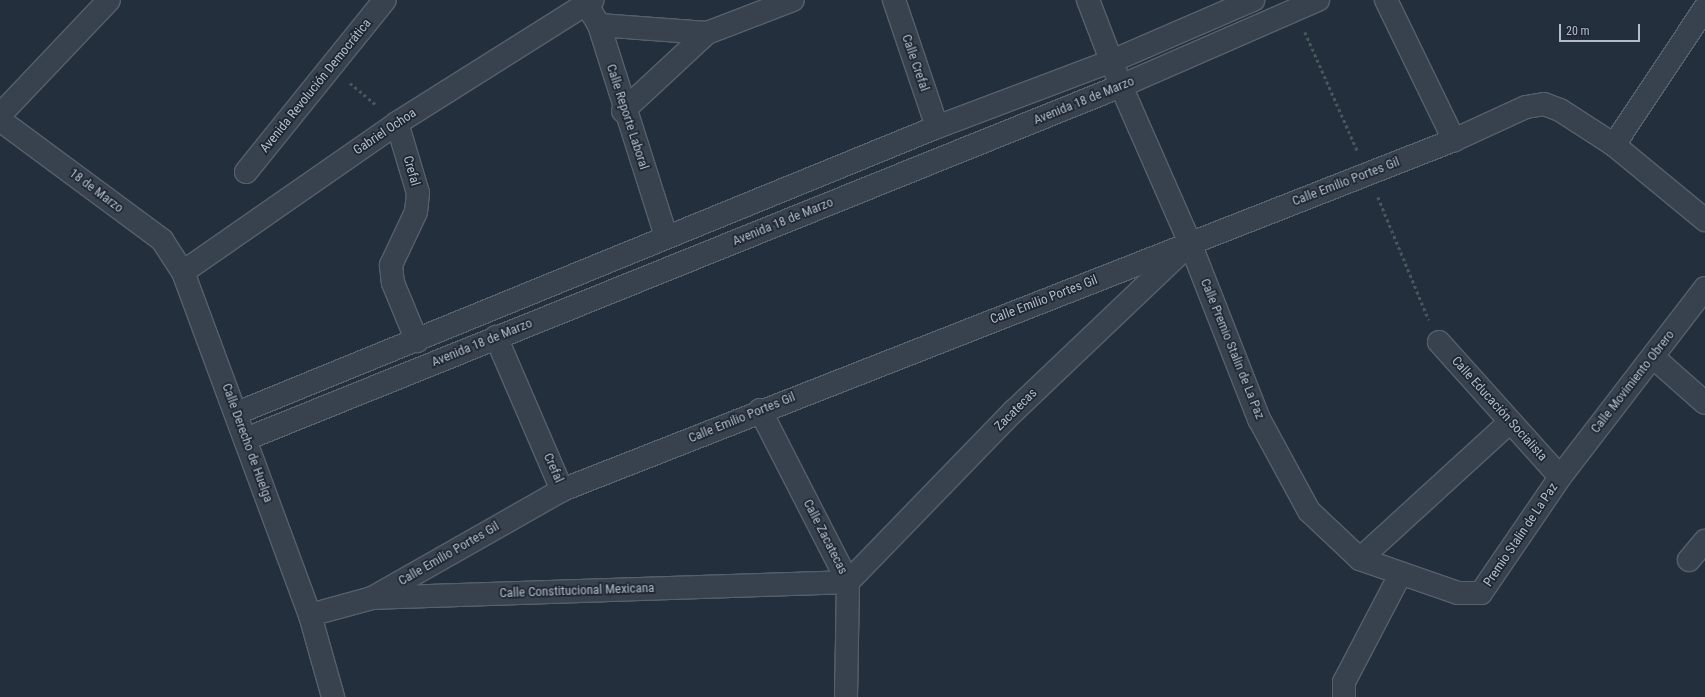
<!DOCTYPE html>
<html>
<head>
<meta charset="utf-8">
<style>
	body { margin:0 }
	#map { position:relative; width:1705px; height:697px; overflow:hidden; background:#242f3e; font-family:"Roboto Condensed",sans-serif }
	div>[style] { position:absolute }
	.path>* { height:2.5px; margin-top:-1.25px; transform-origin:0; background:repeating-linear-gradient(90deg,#44595c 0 3px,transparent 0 6px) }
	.roads { filter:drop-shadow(1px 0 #565f6c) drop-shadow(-1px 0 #565f6c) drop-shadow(0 1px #565f6c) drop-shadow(0 -1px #565f6c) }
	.minor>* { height:22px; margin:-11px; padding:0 11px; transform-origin:11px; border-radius:11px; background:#38414e }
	span { translate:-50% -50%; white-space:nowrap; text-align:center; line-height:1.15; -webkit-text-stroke:3.5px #1d2633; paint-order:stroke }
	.street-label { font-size:13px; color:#b4bcc9 }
	.scale { position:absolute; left:1559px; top:24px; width:81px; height:18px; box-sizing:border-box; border:2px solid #b4bcc9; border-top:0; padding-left:5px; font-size:12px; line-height:14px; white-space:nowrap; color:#b4bcc9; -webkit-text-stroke:3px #1d2633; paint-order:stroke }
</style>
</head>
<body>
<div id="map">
	<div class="path">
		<div style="left:1305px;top:32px;width:131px;rotate:66.2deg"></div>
		<div style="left:350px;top:83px;width:35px;rotate:40deg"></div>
		<div style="left:1378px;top:197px;width:133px;rotate:67.5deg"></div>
	</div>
	<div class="roads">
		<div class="minor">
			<div style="left:584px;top:0;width:29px;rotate:59deg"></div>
			<div style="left:599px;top:25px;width:221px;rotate:72.4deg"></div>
			<div style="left:894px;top:0;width:134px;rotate:71.3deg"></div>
			<div style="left:1088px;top:0;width:92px;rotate:69deg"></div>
			<div style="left:1121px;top:86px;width:171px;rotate:66.3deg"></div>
			<div style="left:1190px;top:243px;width:189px;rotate:68.6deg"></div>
			<div style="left:1259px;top:419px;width:105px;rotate:61.5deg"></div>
			<div style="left:1309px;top:511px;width:70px;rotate:43.3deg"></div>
			<div style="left:1360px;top:559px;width:104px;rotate:19.1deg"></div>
			<div style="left:1458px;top:593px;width:23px"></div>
			<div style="left:1481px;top:593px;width:140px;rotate:-55.7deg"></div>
			<div style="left:1560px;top:477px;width:238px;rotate:-52.5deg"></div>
			<div style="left:1386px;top:0;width:156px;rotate:64.1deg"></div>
			<div style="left:599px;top:25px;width:108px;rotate:4.2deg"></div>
			<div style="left:707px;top:33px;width:92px;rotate:-21deg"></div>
			<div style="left:623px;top:111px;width:115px;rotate:-42.9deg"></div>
			<div style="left:0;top:115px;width:158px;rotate:-46.5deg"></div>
			<div style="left:0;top:120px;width:202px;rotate:36.5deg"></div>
			<div style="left:162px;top:240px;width:38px;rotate:57deg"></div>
			<div style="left:183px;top:272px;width:366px;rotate:69.7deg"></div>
			<div style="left:310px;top:615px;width:85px;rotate:74.3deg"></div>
			<div style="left:397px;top:123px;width:73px;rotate:73.3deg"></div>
			<div style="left:418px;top:193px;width:19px;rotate:96deg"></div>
			<div style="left:416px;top:212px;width:59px;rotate:115.3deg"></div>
			<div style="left:391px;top:265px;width:18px;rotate:84deg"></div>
			<div style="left:393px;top:283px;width:63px;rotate:67.5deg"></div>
			<div style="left:1614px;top:145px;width:164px;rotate:-56.4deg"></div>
			<div style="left:246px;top:172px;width:221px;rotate:-51.1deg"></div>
			<div style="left:183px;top:272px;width:261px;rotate:-34.8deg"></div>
			<div style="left:397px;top:123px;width:231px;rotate:-32.2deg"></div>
			<div style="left:496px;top:337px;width:167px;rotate:66.7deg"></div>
			<div style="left:1439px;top:342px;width:181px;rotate:48.1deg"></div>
			<div style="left:1653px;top:357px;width:69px;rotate:41.5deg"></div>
			<div style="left:760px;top:410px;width:193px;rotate:62.9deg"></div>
			<div style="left:848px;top:582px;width:115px;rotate:91deg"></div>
			<div style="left:237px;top:413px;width:756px;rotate:-22.22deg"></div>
			<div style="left:937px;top:127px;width:187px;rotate:-20.7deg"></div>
			<div style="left:1112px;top:61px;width:154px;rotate:-23.4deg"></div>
			<div style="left:246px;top:439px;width:944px;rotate:-21.97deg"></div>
			<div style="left:1121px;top:86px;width:215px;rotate:-23.6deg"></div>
			<div style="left:1360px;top:559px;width:203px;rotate:-42.4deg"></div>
			<div style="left:1689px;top:560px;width:25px;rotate:-50deg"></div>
			<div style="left:848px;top:582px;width:238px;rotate:-45.9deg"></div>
			<div style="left:1014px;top:411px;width:232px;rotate:-43.6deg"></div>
			<div style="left:372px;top:598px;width:219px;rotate:-29.6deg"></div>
			<div style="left:562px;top:490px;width:958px;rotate:-21.42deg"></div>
			<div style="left:1454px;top:140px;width:79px;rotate:-24.6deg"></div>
			<div style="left:1526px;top:107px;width:18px;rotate:-9deg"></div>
			<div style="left:1544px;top:104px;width:17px;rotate:21deg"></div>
			<div style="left:1560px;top:110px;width:64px;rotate:32.9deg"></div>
			<div style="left:1614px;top:145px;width:118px;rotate:39.5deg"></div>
			<div style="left:310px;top:615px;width:64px;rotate:-15.3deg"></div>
			<div style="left:372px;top:598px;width:476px;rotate:-1.9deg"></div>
			<div style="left:1344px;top:697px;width:15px;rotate:-90deg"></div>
			<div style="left:1344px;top:682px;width:121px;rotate:-62.4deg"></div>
		</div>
	</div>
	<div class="street-label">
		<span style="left:915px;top:63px;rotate:71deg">Calle Crefal</span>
		<span style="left:316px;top:86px;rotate:-51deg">Avenida Revolución Democrática</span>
		<span style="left:1084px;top:101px;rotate:-22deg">Avenida 18 de Marzo</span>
		<span style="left:627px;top:117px;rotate:72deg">Calle Reporte Laboral</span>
		<span style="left:385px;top:132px;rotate:-34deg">Gabriel Ochoa</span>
		<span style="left:411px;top:171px;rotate:74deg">Crefal</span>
		<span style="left:1346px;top:182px;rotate:-21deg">Calle Emilio Portes Gil</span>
		<span style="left:96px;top:191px;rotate:37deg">18 de Marzo</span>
		<span style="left:783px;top:222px;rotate:-22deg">Avenida 18 de Marzo</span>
		<span style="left:1044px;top:300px;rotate:-21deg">Calle Emilio Portes Gil</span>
		<span style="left:482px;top:343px;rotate:-22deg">Avenida 18 de Marzo</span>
		<span style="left:1232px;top:349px;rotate:68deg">Calle Premio Stalin de La Paz</span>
		<span style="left:1633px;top:382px;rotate:-52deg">Calle Movimiento Obrero</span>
		<span style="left:1499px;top:409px;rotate:48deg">Calle Educación Socialista</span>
		<span style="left:1016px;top:410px;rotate:-45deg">Zacatecas</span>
		<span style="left:742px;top:418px;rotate:-22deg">Calle Emilio Portes Gil</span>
		<span style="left:247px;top:443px;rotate:70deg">Calle Derecho de Huelga</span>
		<span style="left:553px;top:468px;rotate:66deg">Crefal</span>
		<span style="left:1521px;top:535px;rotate:-56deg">Premio Stalin de La Paz</span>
		<span style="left:825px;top:537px;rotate:63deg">Calle Zacatecas</span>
		<span style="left:449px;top:554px;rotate:-30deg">Calle Emilio Portes Gil</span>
		<span style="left:577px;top:591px;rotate:-2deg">Calle Constitucional Mexicana</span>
	</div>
	<div class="scale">20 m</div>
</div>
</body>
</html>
